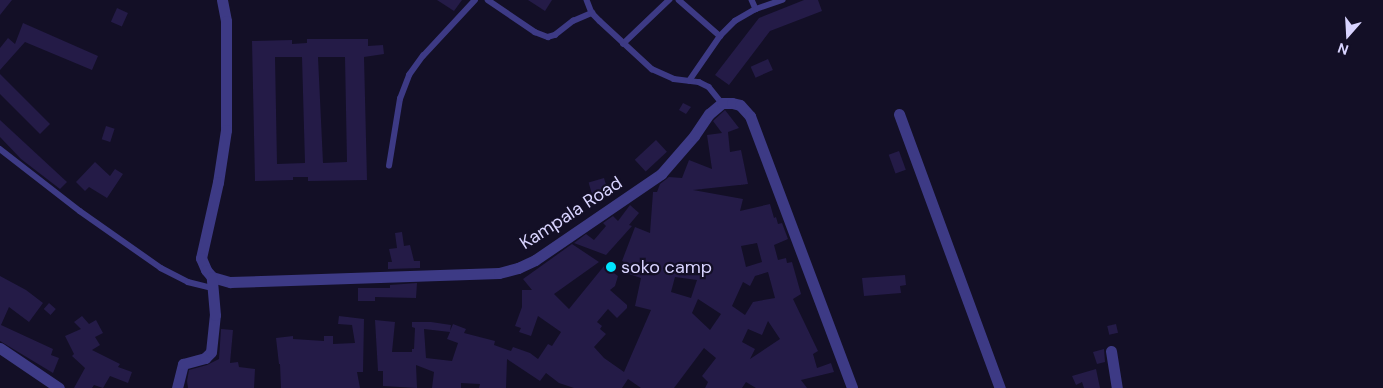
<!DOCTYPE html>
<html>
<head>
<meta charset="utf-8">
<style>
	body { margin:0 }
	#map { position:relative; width:1383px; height:388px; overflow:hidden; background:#130f26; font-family:"DM Sans",sans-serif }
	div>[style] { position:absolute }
	.building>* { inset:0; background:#241b47; transform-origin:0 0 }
	.lane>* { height:5.5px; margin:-2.75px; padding:0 2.75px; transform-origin:2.75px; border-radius:2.75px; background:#3d3a85 }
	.street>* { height:11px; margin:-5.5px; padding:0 5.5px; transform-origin:5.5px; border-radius:5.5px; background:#3d3a85 }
	.dots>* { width:14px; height:14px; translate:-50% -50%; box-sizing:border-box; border:2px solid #130f26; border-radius:50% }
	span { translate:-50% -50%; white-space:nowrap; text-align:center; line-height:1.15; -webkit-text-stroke:4.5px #130f26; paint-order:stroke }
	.street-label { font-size:18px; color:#d9d4ff }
	.poi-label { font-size:18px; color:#d9d4ff }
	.left { translate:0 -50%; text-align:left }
	.north { position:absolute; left:1323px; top:10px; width:50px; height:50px; -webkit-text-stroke:4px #130f26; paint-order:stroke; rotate:199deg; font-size:14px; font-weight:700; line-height:20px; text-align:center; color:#d9d4ff }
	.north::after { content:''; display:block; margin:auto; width:18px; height:22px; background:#d9d4ff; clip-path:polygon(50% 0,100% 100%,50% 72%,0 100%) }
</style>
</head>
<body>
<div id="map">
	<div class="building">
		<div style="clip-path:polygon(0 0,12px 0,0 15px)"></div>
		<div style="clip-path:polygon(437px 0,462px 0,454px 11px)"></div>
		<div style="clip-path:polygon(528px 0,552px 0,545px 11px)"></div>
		<div style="clip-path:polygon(804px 0,818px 0,822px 11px,770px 31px,729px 85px,715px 75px,759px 18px)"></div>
		<div style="left:117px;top:8px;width:12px;height:15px;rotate:24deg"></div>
		<div style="clip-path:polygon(23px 23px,98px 56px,92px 70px,25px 42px,0 70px,0 48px,8px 38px,15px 44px)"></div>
		<div style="clip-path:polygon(evenodd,307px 39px,368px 39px,368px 46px,383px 45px,384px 54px,364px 57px,367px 180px,308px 181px,308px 177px,293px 177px,293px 180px,255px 181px,252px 41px,292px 40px,292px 44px,307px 43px,307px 39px,275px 57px,302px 57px,305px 163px,277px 164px,275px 57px,307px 39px,318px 57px,345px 57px,347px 162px,323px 163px,318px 57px)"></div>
		<div style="left:768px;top:59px;width:12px;height:19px;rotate:66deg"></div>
		<div style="clip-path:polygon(0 74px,50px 124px,40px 134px,0 94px)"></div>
		<div style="clip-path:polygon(683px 103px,691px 107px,686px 114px,679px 110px)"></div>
		<div style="clip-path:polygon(evenodd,725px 110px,739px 128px,728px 132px,730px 152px,741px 150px,748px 184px,693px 190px,743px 199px,740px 211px,770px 204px,774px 218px,776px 217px,778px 224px,782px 223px,788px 239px,774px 245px,778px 260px,786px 258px,787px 263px,792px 262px,801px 294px,793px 299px,818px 351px,813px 354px,817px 368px,831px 363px,834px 372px,801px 380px,807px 388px,756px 388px,746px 382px,742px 388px,705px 388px,708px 382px,702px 376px,716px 358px,704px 348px,674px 388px,641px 388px,628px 379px,622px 388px,574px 388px,559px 383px,546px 373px,540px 381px,507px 359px,506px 388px,479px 388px,480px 384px,461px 383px,461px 388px,432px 388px,434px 372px,416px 365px,417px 388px,383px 386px,383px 371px,378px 371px,375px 320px,395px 322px,392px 352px,412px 352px,412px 349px,414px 349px,415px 328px,412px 327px,412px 322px,431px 322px,451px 325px,450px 331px,453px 324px,466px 329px,464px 333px,495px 341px,494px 345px,511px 351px,513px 347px,530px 353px,538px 359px,548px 344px,552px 346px,561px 332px,538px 316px,531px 336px,519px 332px,521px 328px,515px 326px,522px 307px,522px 290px,532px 290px,523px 279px,572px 244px,599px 262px,554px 294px,569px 309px,604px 266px,618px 276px,615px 286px,610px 290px,627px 305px,627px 308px,617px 318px,608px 309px,597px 322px,602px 326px,600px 329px,606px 334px,594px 347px,604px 358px,624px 372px,651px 310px,635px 306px,641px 278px,629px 274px,632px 265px,622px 261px,635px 227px,650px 233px,653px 192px,657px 192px,660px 184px,669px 177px,682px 178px,689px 160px,712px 169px,707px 135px,722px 133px,713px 121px,725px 110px,757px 243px,762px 262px,746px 267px,741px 246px,757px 243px,725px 110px,768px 272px,775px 298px,753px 302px,745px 315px,732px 306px,743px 282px,750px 286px,755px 276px,768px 272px,725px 110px,675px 277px,697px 280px,691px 298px,671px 292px,675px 277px,725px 110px,698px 299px,721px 314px,710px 330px,692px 313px,698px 299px,725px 110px,768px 321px,780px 339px,750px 359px,755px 349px,742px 342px,748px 329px,762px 335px,768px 321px,725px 110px,424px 329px,450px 332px,447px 339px,458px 343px,452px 361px,426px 358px,424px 329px)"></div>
		<div style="clip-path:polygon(0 120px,67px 182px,60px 189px,21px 159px,0 137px)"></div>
		<div style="left:106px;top:126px;width:9px;height:14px;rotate:18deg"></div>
		<div style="left:656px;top:140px;width:16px;height:29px;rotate:47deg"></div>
		<div style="left:899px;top:151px;width:20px;height:11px;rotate:70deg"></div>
		<div style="clip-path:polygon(95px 162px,110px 176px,115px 169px,123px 174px,107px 198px,89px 187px,85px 191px,76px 182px)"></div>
		<div style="left:604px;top:178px;width:19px;height:16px;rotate:74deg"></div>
		<div style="clip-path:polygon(630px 205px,639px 213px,629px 225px,632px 226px,606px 255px,574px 243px,586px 234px,594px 240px,606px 226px,603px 223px,613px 216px,618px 221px)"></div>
		<div style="clip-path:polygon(402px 232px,404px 246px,410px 245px,414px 261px,420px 261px,420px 268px,388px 269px,388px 262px,392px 262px,389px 249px,397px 248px,395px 233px)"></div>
		<div style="clip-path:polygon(905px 275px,906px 285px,900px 286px,901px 293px,864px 296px,862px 278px)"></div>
		<div style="clip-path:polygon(0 276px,26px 290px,43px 303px,29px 322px,9px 307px,1px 325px,53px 349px,51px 355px,59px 358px,53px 373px,0 341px)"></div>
		<div style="clip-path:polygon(417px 283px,416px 298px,375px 297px,375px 301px,358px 301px,358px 288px,390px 288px,390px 285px)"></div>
		<div style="left:49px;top:303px;width:9px;height:8px;rotate:41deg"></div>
		<div style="clip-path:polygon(82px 316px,89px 324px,96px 320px,103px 333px,95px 337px,100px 345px,92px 350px,120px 364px,118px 367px,132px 372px,128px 383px,110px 376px,103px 388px,94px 385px,92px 388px,74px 388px,85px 368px,72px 356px,74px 354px,65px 336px,81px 329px,74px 322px)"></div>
		<div style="clip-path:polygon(339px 316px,364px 319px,363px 372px,357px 372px,360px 388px,281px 388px,280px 364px,279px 364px,276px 338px,293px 336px,293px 339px,324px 341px,324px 336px,333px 336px,333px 344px,355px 343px,352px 325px,338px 324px)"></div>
		<div style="left:1116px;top:324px;width:9px;height:9px;rotate:77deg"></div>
		<div style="clip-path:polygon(221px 329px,233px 330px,230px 363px,238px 362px,239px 367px,255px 369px,254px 388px,188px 388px,187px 381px,189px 370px,207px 365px,219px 359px)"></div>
		<div style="clip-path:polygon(1104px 349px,1105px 362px,1097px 364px,1093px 352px)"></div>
		<div style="clip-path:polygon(1096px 369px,1100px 388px,1084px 388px,1082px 382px,1076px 385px,1072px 376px)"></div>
	</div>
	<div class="lane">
		<div style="left:488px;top:0;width:57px;rotate:34.2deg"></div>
		<div style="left:535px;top:32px;width:14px;rotate:21deg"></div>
		<div style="left:548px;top:37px;width:7px;rotate:-16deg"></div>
		<div style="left:555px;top:35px;width:23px;rotate:-38deg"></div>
		<div style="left:573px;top:21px;width:21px;rotate:-23deg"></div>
		<div style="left:587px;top:0;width:14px;rotate:69deg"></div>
		<div style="left:592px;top:13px;width:11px;rotate:45deg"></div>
		<div style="left:600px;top:21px;width:71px;rotate:42.7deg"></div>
		<div style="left:652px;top:69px;width:24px;rotate:24deg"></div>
		<div style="left:674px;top:79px;width:25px;rotate:7deg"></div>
		<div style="left:699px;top:82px;width:11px;rotate:27deg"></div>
		<div style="left:709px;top:87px;width:21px;rotate:51deg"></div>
		<div style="left:679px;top:0;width:55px;rotate:41.3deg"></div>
		<div style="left:752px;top:0;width:10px;rotate:66deg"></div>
		<div style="left:623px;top:44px;width:64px;rotate:-43.7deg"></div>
		<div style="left:689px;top:81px;width:55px;rotate:-55.4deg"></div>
		<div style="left:720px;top:36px;width:21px;rotate:-45deg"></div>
		<div style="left:735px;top:21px;width:24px;rotate:-30deg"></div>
		<div style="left:756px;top:9px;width:28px;rotate:-19deg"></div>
		<div style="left:0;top:149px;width:101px;rotate:37.8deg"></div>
		<div style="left:80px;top:211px;width:99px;rotate:35.1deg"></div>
		<div style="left:161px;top:268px;width:30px;rotate:27deg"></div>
		<div style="left:188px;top:282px;width:25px;rotate:14deg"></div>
		<div style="left:389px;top:166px;width:68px;rotate:-80.7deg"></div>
		<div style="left:400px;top:99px;width:26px;rotate:-69deg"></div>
		<div style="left:409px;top:75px;width:24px;rotate:-54deg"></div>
		<div style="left:423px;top:56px;width:76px;rotate:-47.1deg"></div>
	</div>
	<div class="street">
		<div style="left:222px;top:0;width:21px;rotate:79deg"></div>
		<div style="left:226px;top:21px;width:109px;rotate:90deg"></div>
		<div style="left:226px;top:130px;width:53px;rotate:98.7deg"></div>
		<div style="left:218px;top:182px;width:78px;rotate:102.6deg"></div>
		<div style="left:201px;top:258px;width:13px;rotate:67deg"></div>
		<div style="left:206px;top:270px;width:9px;rotate:49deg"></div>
		<div style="left:212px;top:277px;width:19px;rotate:16deg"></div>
		<div style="left:230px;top:282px;width:269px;rotate:-1.9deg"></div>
		<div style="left:499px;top:273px;width:20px;rotate:-15deg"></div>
		<div style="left:518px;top:268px;width:19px;rotate:-25deg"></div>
		<div style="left:535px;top:260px;width:153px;rotate:-34.3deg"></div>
		<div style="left:661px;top:174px;width:50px;rotate:-49deg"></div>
		<div style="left:694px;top:136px;width:27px;rotate:-56deg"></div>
		<div style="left:709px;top:114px;width:17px;rotate:-40deg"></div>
		<div style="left:722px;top:103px;width:10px"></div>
		<div style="left:732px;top:103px;width:8px;rotate:14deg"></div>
		<div style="left:740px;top:105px;width:15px;rotate:48deg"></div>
		<div style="left:750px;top:116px;width:290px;rotate:69.4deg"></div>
		<div style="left:899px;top:114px;width:292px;rotate:69.8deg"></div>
		<div style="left:0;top:348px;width:71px;rotate:34.1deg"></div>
		<div style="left:1111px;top:351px;width:37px;rotate:81deg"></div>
		<div style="left:177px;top:388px;width:25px;rotate:-76deg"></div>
		<div style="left:183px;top:364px;width:23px;rotate:-15deg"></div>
		<div style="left:205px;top:358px;width:8px;rotate:-45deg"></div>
		<div style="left:211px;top:352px;width:37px;rotate:-84deg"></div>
		<div style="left:215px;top:315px;width:38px;rotate:-95deg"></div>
	</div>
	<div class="dots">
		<div style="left:611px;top:267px;background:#00e5ff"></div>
	</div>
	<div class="street-label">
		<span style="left:571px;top:213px;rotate:-33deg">Kampala Road</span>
	</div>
	<div class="poi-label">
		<span class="left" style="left:621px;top:267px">soko camp</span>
	</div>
	<div class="north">N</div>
</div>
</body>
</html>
